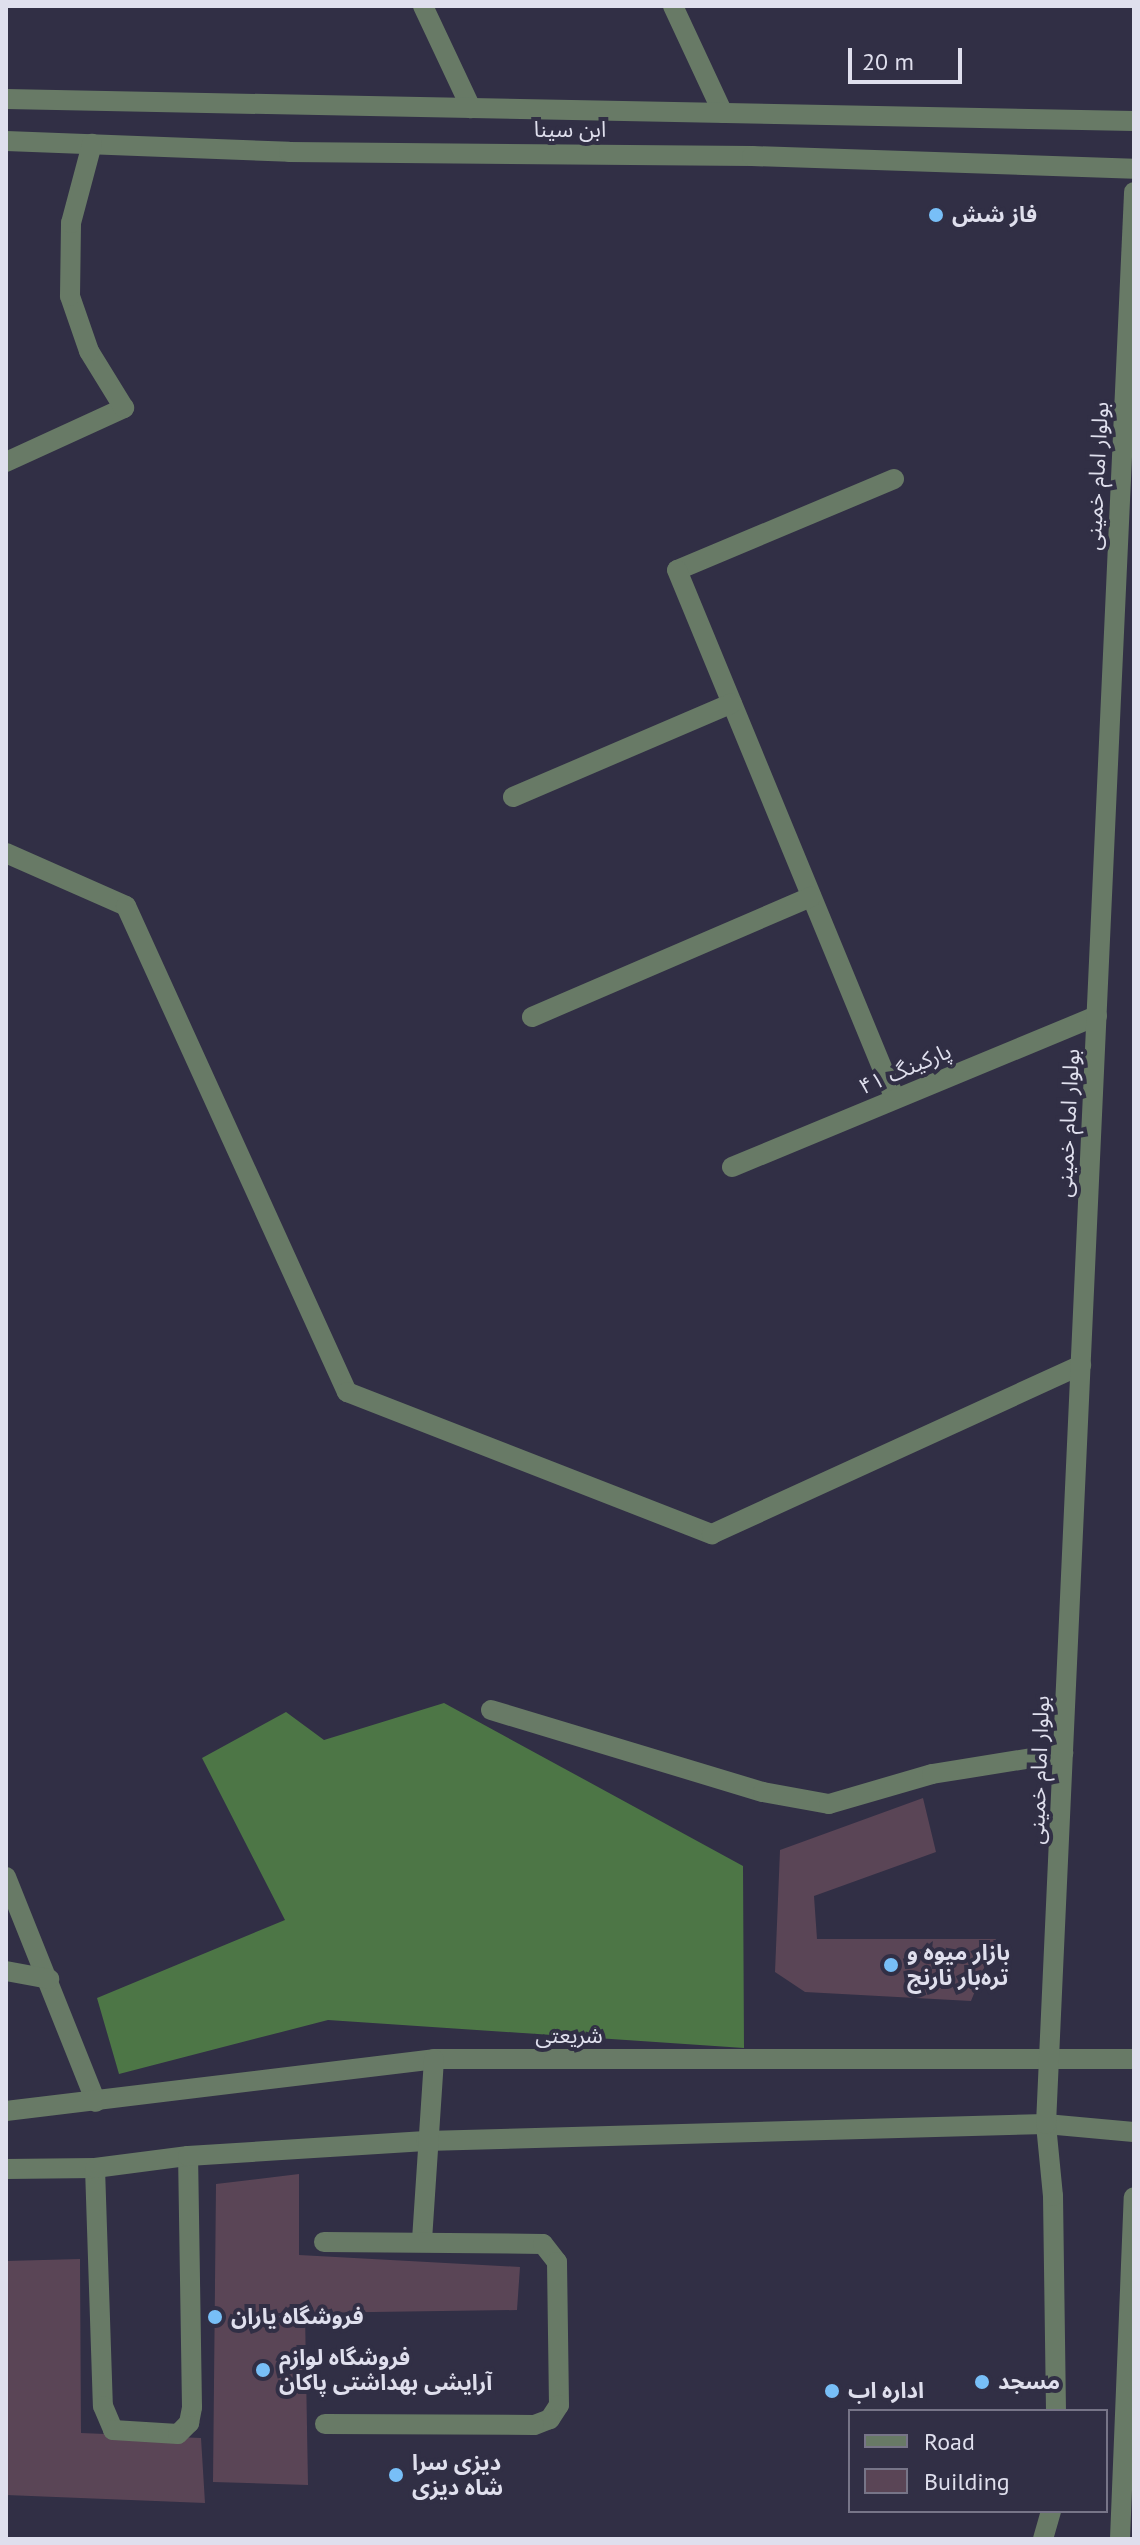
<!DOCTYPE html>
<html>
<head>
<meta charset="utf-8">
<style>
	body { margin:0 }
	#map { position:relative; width:1140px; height:2545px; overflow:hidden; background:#312f45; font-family:"PT Sans","Noto Sans Arabic",sans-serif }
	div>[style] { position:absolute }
	.forest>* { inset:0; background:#4d7646 }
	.building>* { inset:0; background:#5a4556 }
	.minor>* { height:20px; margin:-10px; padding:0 10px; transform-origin:10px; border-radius:10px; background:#687a66 }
	.dots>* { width:22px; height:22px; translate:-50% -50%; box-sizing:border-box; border:4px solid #312f45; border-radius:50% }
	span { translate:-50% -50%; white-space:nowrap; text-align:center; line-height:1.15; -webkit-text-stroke:8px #312f45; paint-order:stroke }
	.street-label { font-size:22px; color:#dfdfed }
	.poi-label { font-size:22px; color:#dfdfed; font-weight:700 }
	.left { translate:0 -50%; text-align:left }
	.frame { position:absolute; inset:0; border:8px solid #dfdfed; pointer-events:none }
	.legend { position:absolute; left:848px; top:2409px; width:260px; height:104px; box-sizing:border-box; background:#312f45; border:2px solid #777588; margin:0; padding:10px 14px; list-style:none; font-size:24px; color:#dfdfed }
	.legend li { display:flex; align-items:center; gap:16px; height:40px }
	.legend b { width:40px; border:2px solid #777588 }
	.scale { position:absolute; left:848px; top:48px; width:114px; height:36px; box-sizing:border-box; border:4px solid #dfdfed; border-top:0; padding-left:10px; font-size:24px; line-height:28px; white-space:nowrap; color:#dfdfed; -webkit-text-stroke:6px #312f45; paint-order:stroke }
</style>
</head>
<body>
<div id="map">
	<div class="forest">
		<div style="clip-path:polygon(444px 1703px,743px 1866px,744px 2048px,328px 2020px,119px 2074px,97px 1998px,285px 1920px,202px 1758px,286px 1712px,324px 1740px)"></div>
	</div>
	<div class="building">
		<div style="clip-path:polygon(923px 1798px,936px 1852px,814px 1896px,817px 1939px,996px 1939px,971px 2001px,805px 1992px,775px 1972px,780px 1850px)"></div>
		<div style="clip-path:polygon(299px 2174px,299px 2255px,520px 2267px,517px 2310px,305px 2313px,308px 2485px,213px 2482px,216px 2184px)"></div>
		<div style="clip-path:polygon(80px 2259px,81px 2433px,201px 2438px,205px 2503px,6px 2495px,6px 2261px)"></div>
	</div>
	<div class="minor">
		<div style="left:423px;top:6px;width:113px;rotate:64.8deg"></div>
		<div style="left:673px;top:6px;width:118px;rotate:65deg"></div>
		<div style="left:6px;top:99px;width:1128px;rotate:1.12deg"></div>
		<div style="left:6px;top:141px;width:283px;rotate:2.2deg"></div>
		<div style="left:289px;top:152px;width:463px;rotate:0.5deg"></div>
		<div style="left:752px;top:156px;width:382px;rotate:1.9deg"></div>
		<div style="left:6px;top:462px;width:130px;rotate:-24.6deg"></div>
		<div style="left:124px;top:408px;width:67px;rotate:-121.6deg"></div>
		<div style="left:89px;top:351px;width:58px;rotate:-109.1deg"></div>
		<div style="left:70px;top:296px;width:73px;rotate:-89.2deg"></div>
		<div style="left:71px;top:223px;width:82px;rotate:-75.1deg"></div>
		<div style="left:894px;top:479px;width:235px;rotate:157.2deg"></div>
		<div style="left:677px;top:570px;width:572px;rotate:67.6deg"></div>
		<div style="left:513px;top:797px;width:238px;rotate:-23.2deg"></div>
		<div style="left:6px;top:853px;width:131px;rotate:23.8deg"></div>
		<div style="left:126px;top:906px;width:534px;rotate:65.55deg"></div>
		<div style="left:347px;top:1392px;width:392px;rotate:21.3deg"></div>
		<div style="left:712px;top:1534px;width:406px;rotate:-24.6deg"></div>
		<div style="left:532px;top:1017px;width:304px;rotate:-23.3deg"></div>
		<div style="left:732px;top:1167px;width:395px;rotate:-22.5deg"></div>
		<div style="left:491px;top:1710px;width:284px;rotate:16.8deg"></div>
		<div style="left:763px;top:1792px;width:67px;rotate:10.3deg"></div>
		<div style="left:829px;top:1804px;width:107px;rotate:-16.2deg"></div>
		<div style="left:932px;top:1774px;width:133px;rotate:-9.1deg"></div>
		<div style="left:6px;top:1877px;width:242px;rotate:68.2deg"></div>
		<div style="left:6px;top:1971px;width:44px;rotate:10.5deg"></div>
		<div style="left:6px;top:2111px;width:431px;rotate:-6.9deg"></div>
		<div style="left:434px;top:2059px;width:700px"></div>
		<div style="left:95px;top:2168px;width:238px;rotate:88.1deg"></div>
		<div style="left:103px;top:2406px;width:26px;rotate:67deg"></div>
		<div style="left:113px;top:2430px;width:65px;rotate:3.5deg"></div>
		<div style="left:178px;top:2434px;width:16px;rotate:-45deg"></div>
		<div style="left:189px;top:2423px;width:16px;rotate:-79deg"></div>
		<div style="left:192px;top:2407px;width:251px;rotate:-90.9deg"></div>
		<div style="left:6px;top:2169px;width:89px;rotate:-0.6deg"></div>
		<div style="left:95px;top:2168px;width:94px;rotate:-7.4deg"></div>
		<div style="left:188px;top:2156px;width:238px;rotate:-3.6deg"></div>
		<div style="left:426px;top:2141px;width:620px;rotate:-1.57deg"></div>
		<div style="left:1046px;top:2124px;width:88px;rotate:5.2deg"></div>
		<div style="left:422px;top:2240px;width:181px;rotate:-86.2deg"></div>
		<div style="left:324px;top:2242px;width:219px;rotate:0.5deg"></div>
		<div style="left:543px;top:2244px;width:23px;rotate:52deg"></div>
		<div style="left:557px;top:2262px;width:143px;rotate:89.2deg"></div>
		<div style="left:559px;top:2405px;width:17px;rotate:123deg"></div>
		<div style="left:550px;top:2419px;width:17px;rotate:159deg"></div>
		<div style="left:534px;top:2425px;width:209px;rotate:-179.7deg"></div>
		<div style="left:1056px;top:2411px;width:215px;rotate:-90.8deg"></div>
		<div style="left:1053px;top:2196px;width:72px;rotate:-95.6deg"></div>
		<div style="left:1046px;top:2124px;width:1934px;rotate:-87.39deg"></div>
		<div style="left:1043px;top:2539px;width:29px;rotate:-74deg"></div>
		<div style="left:1120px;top:2539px;width:342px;rotate:-87.7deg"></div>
	</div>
	<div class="dots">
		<div style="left:936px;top:215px;background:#78bff7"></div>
		<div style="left:891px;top:1965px;background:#78bff7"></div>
		<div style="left:215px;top:2317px;background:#78bff7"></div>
		<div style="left:263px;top:2370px;background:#78bff7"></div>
		<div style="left:982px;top:2382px;background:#78bff7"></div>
		<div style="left:832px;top:2391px;background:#78bff7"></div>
		<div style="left:396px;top:2475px;background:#78bff7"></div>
	</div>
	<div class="street-label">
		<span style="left:570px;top:130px">ابن سینا</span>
		<span style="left:1097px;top:476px;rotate:-87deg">بولوار امام خمینی</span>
		<span style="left:905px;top:1069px;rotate:-23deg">پارکینگ ۴۱</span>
		<span style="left:1068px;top:1123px;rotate:-87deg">بولوار امام خمینی</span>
		<span style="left:1039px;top:1770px;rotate:-88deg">بولوار امام خمینی</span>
		<span style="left:569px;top:2036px">شریعتی</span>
	</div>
	<div class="poi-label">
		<span class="left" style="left:952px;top:215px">فاز شش</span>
		<span class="left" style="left:907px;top:1965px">بازار میوه و<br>تره‌بار نارنج</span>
		<span class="left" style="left:231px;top:2317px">فروشگاه یاران</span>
		<span class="left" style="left:279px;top:2370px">فروشگاه لوازم<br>آرایشی بهداشتی پاکان</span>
		<span class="left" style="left:998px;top:2382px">مسجد</span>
		<span class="left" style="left:848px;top:2391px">اداره اب</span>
		<span class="left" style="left:412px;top:2475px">دیزی سرا<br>شاه دیزی</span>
	</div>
	<div class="frame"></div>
	<ul class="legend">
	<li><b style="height:10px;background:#687a66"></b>Road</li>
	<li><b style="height:22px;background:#5a4556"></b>Building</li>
	</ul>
	<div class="scale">20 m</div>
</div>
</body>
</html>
